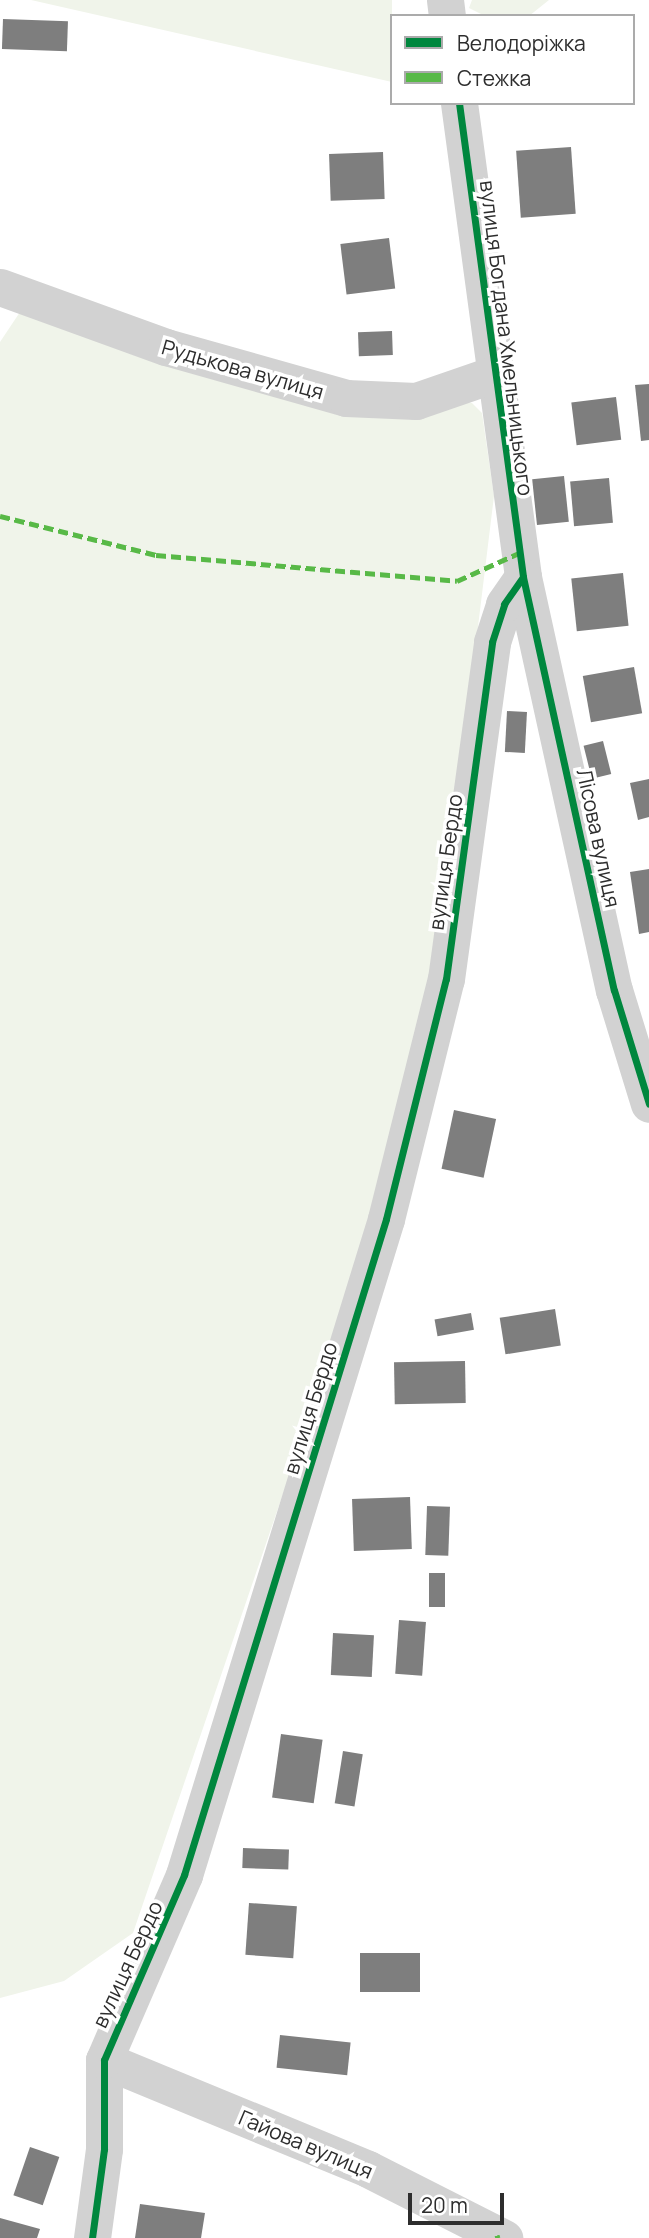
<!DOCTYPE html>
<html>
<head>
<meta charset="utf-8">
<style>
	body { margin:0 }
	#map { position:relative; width:649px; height:2238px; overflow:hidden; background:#fff; font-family:Manrope,sans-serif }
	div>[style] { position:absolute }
	.green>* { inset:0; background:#f0f4ea }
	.building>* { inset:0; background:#7e7e7e; transform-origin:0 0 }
	.street>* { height:37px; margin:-18.5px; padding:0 18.5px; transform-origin:18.5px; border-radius:18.5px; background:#d2d2d2 }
	.quiet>* { height:5px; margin-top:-2.5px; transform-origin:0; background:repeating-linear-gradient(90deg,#58b947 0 10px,transparent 0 15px) }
	.cycleway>* { height:7px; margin:-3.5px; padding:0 3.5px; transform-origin:3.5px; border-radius:3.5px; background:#00873e }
	span { translate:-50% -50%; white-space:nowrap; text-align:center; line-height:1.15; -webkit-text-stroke:7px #fff; paint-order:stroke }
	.street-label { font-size:21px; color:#2d2d2d }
	.legend { position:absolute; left:390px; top:14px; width:245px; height:91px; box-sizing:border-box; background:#fff; border:2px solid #ababab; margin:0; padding:9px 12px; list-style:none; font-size:21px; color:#2d2d2d }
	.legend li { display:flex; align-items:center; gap:14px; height:35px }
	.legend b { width:35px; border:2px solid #ababab }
	.scale { position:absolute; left:408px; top:2193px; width:96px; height:32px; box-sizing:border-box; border:4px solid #2d2d2d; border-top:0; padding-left:9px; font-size:21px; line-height:24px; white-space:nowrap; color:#2d2d2d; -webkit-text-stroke:5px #fff; paint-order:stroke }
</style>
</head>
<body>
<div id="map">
	<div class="green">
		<div style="clip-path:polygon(31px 0,392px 0,392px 82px)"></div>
		<div style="clip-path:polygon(472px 0,549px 0,529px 16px,485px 16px,469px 8px)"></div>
		<div style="clip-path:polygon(28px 300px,219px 371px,472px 403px,482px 413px,494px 496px,439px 945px,381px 1189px,313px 1406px,133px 1933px,64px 1981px,0 1998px,0 342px)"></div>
	</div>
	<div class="building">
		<div style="left:3px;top:19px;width:65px;height:30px;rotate:2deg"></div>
		<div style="left:571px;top:147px;width:67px;height:55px;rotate:86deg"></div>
		<div style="left:383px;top:152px;width:47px;height:54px;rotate:88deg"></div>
		<div style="left:389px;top:238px;width:51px;height:49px;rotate:83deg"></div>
		<div style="left:392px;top:331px;width:24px;height:34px;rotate:88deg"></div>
		<div style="clip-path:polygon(649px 384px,649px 440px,641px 441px,635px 385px)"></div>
		<div style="left:616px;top:397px;width:43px;height:45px;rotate:83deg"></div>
		<div style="left:564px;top:476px;width:46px;height:32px;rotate:84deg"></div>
		<div style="left:609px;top:478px;width:45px;height:39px;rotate:85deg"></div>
		<div style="left:623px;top:573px;width:53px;height:52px;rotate:84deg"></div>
		<div style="left:634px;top:667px;width:47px;height:52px;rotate:80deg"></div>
		<div style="left:507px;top:711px;width:20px;height:41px;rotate:3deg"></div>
		<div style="left:603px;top:741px;width:34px;height:20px;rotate:76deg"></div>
		<div style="clip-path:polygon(649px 779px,649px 817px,638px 820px,630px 783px)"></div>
		<div style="clip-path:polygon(649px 869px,649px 932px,639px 934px,630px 872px)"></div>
		<div style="left:454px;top:1110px;width:43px;height:60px;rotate:12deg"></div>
		<div style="left:555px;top:1309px;width:37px;height:56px;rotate:81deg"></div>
		<div style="left:471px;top:1313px;width:17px;height:37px;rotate:80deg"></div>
		<div style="left:465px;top:1361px;width:42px;height:71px;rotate:89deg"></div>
		<div style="left:410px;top:1497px;width:52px;height:58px;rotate:88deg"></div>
		<div style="left:427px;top:1506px;width:23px;height:49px;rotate:2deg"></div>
		<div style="left:429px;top:1573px;width:16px;height:34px"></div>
		<div style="left:399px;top:1620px;width:27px;height:54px;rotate:4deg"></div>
		<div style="left:333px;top:1633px;width:41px;height:42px;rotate:3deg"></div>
		<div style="left:281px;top:1734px;width:42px;height:64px;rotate:8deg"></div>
		<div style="left:343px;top:1751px;width:20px;height:53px;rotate:9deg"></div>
		<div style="left:243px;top:1848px;width:46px;height:20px;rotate:2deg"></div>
		<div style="left:249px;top:1903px;width:48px;height:52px;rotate:4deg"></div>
		<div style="left:360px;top:1953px;width:60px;height:39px"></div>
		<div style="left:280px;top:2035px;width:71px;height:33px;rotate:6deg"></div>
		<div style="left:30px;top:2147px;width:31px;height:51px;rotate:19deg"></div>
		<div style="clip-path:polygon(140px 2204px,205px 2213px,201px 2238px,135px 2238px)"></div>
		<div style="clip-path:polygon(0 2218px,40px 2229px,37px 2238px,0 2238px)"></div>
	</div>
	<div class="street">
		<div style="left:445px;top:0;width:16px;rotate:83deg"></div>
		<div style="left:459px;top:103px;width:478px;rotate:82.3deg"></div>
		<div style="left:523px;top:577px;width:423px;rotate:77.6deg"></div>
		<div style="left:614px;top:990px;width:119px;rotate:72.9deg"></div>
		<div style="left:0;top:287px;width:177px;rotate:19.9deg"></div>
		<div style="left:166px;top:347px;width:187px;rotate:15.8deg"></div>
		<div style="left:346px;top:398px;width:70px;rotate:2.5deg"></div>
		<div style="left:416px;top:401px;width:79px;rotate:-19.1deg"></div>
		<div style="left:104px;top:2060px;width:286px;rotate:22.4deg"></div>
		<div style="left:368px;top:2169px;width:153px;rotate:26.9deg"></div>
		<div style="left:92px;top:2238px;width:90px;rotate:-82.3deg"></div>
		<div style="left:104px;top:2149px;width:89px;rotate:-90deg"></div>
		<div style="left:104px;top:2060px;width:202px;rotate:-66.6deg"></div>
		<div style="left:184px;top:1875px;width:686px;rotate:-72.88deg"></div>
		<div style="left:386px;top:1219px;width:247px;rotate:-76deg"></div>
		<div style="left:446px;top:979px;width:340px;rotate:-82.2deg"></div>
		<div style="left:492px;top:642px;width:40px;rotate:-72deg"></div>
		<div style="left:504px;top:604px;width:33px;rotate:-55deg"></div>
	</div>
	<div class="quiet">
		<div style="left:0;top:516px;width:161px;rotate:14deg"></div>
		<div style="left:156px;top:555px;width:302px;rotate:4.9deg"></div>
		<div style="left:457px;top:581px;width:68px;rotate:-24.3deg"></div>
		<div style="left:497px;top:2235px;width:3px;rotate:72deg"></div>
	</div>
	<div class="cycleway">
		<div style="left:459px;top:103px;width:478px;rotate:82.3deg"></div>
		<div style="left:523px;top:577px;width:423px;rotate:77.6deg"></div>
		<div style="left:614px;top:990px;width:119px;rotate:72.9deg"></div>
		<div style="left:92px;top:2238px;width:90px;rotate:-82.3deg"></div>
		<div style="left:104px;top:2149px;width:89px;rotate:-90deg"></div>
		<div style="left:104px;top:2060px;width:202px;rotate:-66.6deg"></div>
		<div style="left:184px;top:1875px;width:686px;rotate:-72.88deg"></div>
		<div style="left:386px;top:1219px;width:247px;rotate:-76deg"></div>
		<div style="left:446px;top:979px;width:340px;rotate:-82.2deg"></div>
		<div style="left:492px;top:642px;width:40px;rotate:-72deg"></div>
		<div style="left:504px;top:604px;width:33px;rotate:-55deg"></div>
	</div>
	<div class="street-label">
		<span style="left:507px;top:338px;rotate:83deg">вулиця Богдана Хмельницького</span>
		<span style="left:243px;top:369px;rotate:16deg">Рудькова вулиця</span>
		<span style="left:599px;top:838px;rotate:78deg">Лісова вулиця</span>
		<span style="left:445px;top:862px;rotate:-82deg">вулиця Бердо</span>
		<span style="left:310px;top:1408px;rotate:-73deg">вулиця Бердо</span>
		<span style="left:127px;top:1964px;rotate:-65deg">вулиця Бердо</span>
		<span style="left:306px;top:2144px;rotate:23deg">Гайова вулиця</span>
	</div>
	<ul class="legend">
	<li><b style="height:9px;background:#00873e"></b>Велодоріжка</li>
	<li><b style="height:9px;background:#58b947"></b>Стежка</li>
	</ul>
	<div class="scale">20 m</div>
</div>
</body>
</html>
